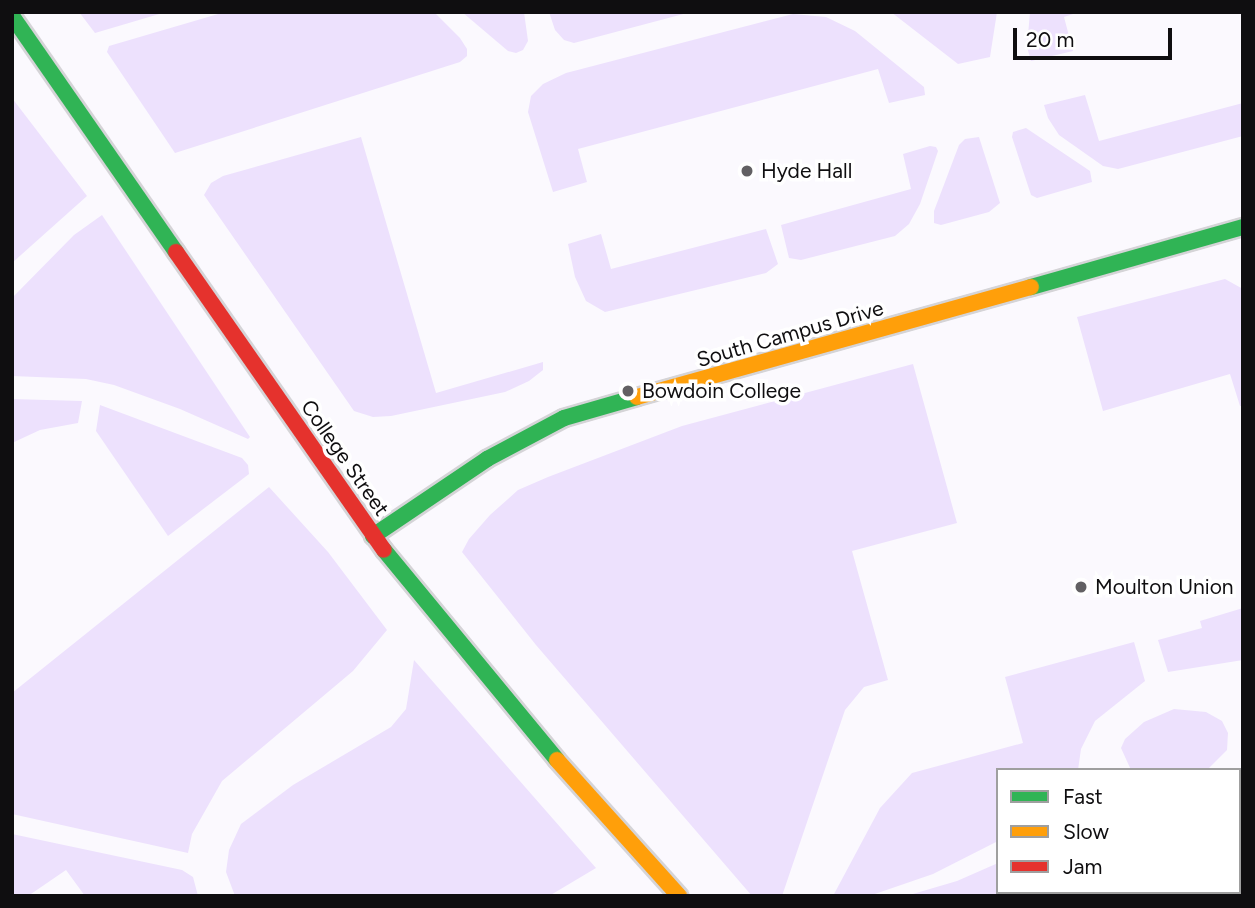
<!DOCTYPE html>
<html>
<head>
<meta charset="utf-8">
<style>
	body { margin:0 }
	#map { position:relative; width:1255px; height:908px; overflow:hidden; background:#fbf9fe; font-family:Figtree,sans-serif }
	div>[style] { position:absolute }
	.green>* { inset:0; background:#ede1fd }
	.roads { filter:drop-shadow(2px 0 #d5d4d7) drop-shadow(-2px 0 #d5d4d7) drop-shadow(0 2px #d5d4d7) drop-shadow(0 -2px #d5d4d7) }
	.fast>* { height:16px; margin:-8px; padding:0 8px; transform-origin:8px; border-radius:8px; background:#30b455 }
	.slow>* { height:16px; margin:-8px; padding:0 8px; transform-origin:8px; border-radius:8px; background:#ff9f0a }
	.jam>* { height:16px; margin:-8px; padding:0 8px; transform-origin:8px; border-radius:8px; background:#e5322d }
	.dots>* { width:19px; height:19px; translate:-50% -50%; box-sizing:border-box; border:4px solid #fff; border-radius:50% }
	span { translate:-50% -50%; white-space:nowrap; text-align:center; line-height:1.15; -webkit-text-stroke:7px #fff; paint-order:stroke }
	.poi-label { font-size:21px; color:#0f0e10 }
	.left { translate:0 -50%; text-align:left }
	.street-label { font-size:21px; color:#0f0e10 }
	.frame { position:absolute; inset:0; border:14px solid #0f0e10; pointer-events:none }
	.legend { position:absolute; left:996px; top:768px; width:245px; height:126px; box-sizing:border-box; background:#fff; border:2px solid #9f9f9f; margin:0; padding:9px 12px; list-style:none; font-size:21px; color:#0f0e10 }
	.legend li { display:flex; align-items:center; gap:14px; height:35px }
	.legend b { width:35px; border:2px solid #9f9f9f }
	.scale { position:absolute; left:1013px; top:28px; width:159px; height:32px; box-sizing:border-box; border:4px solid #0f0e10; border-top:0; padding-left:9px; font-size:21px; line-height:24px; white-space:nowrap; color:#0f0e10; -webkit-text-stroke:5px #fff; paint-order:stroke }
</style>
</head>
<body>
<div id="map">
	<div class="green">
		<div style="clip-path:polygon(79px 12px,166px 12px,95px 33px)"></div>
		<div style="clip-path:polygon(225px 12px,434px 12px,460px 38px,467px 49px,467px 56px,460px 62px,175px 153px,107px 52px,109px 46px)"></div>
		<div style="clip-path:polygon(462px 12px,524px 12px,528px 41px,523px 50px,516px 53px,508px 51px)"></div>
		<div style="clip-path:polygon(549px 12px,691px 12px,574px 43px,564px 40px,555px 30px)"></div>
		<div style="clip-path:polygon(891px 12px,997px 12px,990px 57px,958px 64px)"></div>
		<div style="clip-path:polygon(1030px 12px,1079px 12px,1064px 17px,1073px 51px,1031px 61px,1027px 47px)"></div>
		<div style="clip-path:polygon(793px 14px,826px 17px,855px 31px,924px 87px,925px 95px,889px 103px,878px 69px,578px 149px,587px 182px,553px 192px,528px 112px,531px 96px,543px 84px,566px 73px)"></div>
		<div style="clip-path:polygon(1085px 95px,1099px 141px,1243px 103px,1243px 136px,1118px 169px,1103px 166px,1059px 135px,1048px 118px,1044px 105px)"></div>
		<div style="clip-path:polygon(12px 98px,87px 196px,12px 263px)"></div>
		<div style="clip-path:polygon(1026px 128px,1090px 171px,1092px 182px,1037px 198px,1031px 195px,1012px 137px,1013px 132px)"></div>
		<div style="clip-path:polygon(361px 137px,436px 393px,543px 362px,543px 370px,529px 381px,505px 392px,391px 416px,373px 417px,354px 411px,204px 195px,211px 183px,223px 176px)"></div>
		<div style="clip-path:polygon(979px 137px,1000px 203px,989px 212px,941px 225px,934px 223px,934px 211px,959px 145px,965px 139px)"></div>
		<div style="clip-path:polygon(930px 146px,936px 147px,938px 151px,920px 204px,909px 224px,895px 236px,801px 260px,789px 258px,781px 225px,911px 189px,903px 154px)"></div>
		<div style="clip-path:polygon(102px 215px,250px 437px,248px 439px,180px 409px,114px 385px,86px 379px,12px 376px,12px 298px,74px 235px)"></div>
		<div style="clip-path:polygon(766px 229px,778px 264px,766px 273px,605px 312px,586px 301px,575px 277px,568px 244px,601px 234px,611px 269px)"></div>
		<div style="clip-path:polygon(1225px 279px,1243px 289px,1243px 406px,1240px 406px,1230px 374px,1103px 411px,1077px 317px)"></div>
		<div style="clip-path:polygon(913px 364px,957px 523px,852px 551px,888px 680px,864px 687px,845px 710px,782px 896px,752px 896px,536px 645px,462px 552px,469px 539px,490px 515px,518px 490px,548px 477px,682px 426px)"></div>
		<div style="clip-path:polygon(12px 399px,82px 401px,78px 423px,40px 430px,12px 443px)"></div>
		<div style="clip-path:polygon(100px 405px,242px 458px,248px 465px,249px 474px,168px 536px,96px 431px)"></div>
		<div style="clip-path:polygon(269px 487px,328px 552px,387px 630px,353px 671px,222px 781px,192px 834px,188px 853px,12px 814px,12px 693px)"></div>
		<div style="clip-path:polygon(1243px 608px,1243px 660px,1168px 672px,1158px 640px,1202px 628px,1200px 621px)"></div>
		<div style="clip-path:polygon(1134px 642px,1145px 681px,1095px 721px,1081px 749px,1078px 770px,998px 770px,998px 841px,933px 874px,869px 896px,833px 896px,880px 808px,912px 773px,1023px 743px,1005px 677px)"></div>
		<div style="clip-path:polygon(414px 660px,596px 868px,549px 896px,235px 896px,226px 872px,229px 850px,241px 824px,293px 785px,391px 727px,406px 709px)"></div>
		<div style="clip-path:polygon(1174px 709px,1206px 712px,1222px 721px,1228px 733px,1227px 750px,1207px 770px,1131px 770px,1121px 748px,1125px 739px,1144px 722px)"></div>
		<div style="clip-path:polygon(12px 834px,182px 870px,193px 877px,198px 896px,85px 896px,66px 870px,28px 896px,12px 896px)"></div>
		<div style="clip-path:polygon(998px 863px,998px 892px,1005px 892px,1001px 896px,906px 896px,957px 881px)"></div>
	</div>
	<div class="roads">
		<div class="fast">
			<div style="left:12px;top:16px;width:287px;rotate:55.2deg"></div>
			<div style="left:1031px;top:287px;width:220px;rotate:-15.8deg"></div>
			<div style="left:373px;top:536px;width:138px;rotate:-34deg"></div>
			<div style="left:487px;top:459px;width:87px;rotate:-28deg"></div>
			<div style="left:564px;top:418px;width:76px;rotate:-16deg"></div>
			<div style="left:384px;top:550px;width:272px;rotate:50.5deg"></div>
		</div>
		<div class="slow">
			<div style="left:637px;top:397px;width:409px;rotate:-15.6deg"></div>
			<div style="left:557px;top:760px;width:183px;rotate:48.1deg"></div>
		</div>
		<div class="jam">
			<div style="left:176px;top:252px;width:363px;rotate:55.1deg"></div>
		</div>
	</div>
	<div class="dots">
		<div style="left:747px;top:171px;background:#626063"></div>
		<div style="left:628px;top:391px;background:#626063"></div>
		<div style="left:1081px;top:587px;background:#626063"></div>
	</div>
	<div class="poi-label">
		<span class="left" style="left:761px;top:171px">Hyde Hall</span>
		<span class="left" style="left:642px;top:391px">Bowdoin College</span>
		<span class="left" style="left:1095px;top:587px">Moulton Union</span>
	</div>
	<div class="street-label">
		<span style="left:790px;top:334px;rotate:-16deg">South Campus Drive</span>
		<span style="left:345px;top:458px;rotate:55deg">College Street</span>
	</div>
	<div class="frame"></div>
	<ul class="legend">
	<li><b style="height:9px;background:#30b455"></b>Fast</li>
	<li><b style="height:9px;background:#ff9f0a"></b>Slow</li>
	<li><b style="height:9px;background:#e5322d"></b>Jam</li>
	</ul>
	<div class="scale">20 m</div>
</div>
</body>
</html>
